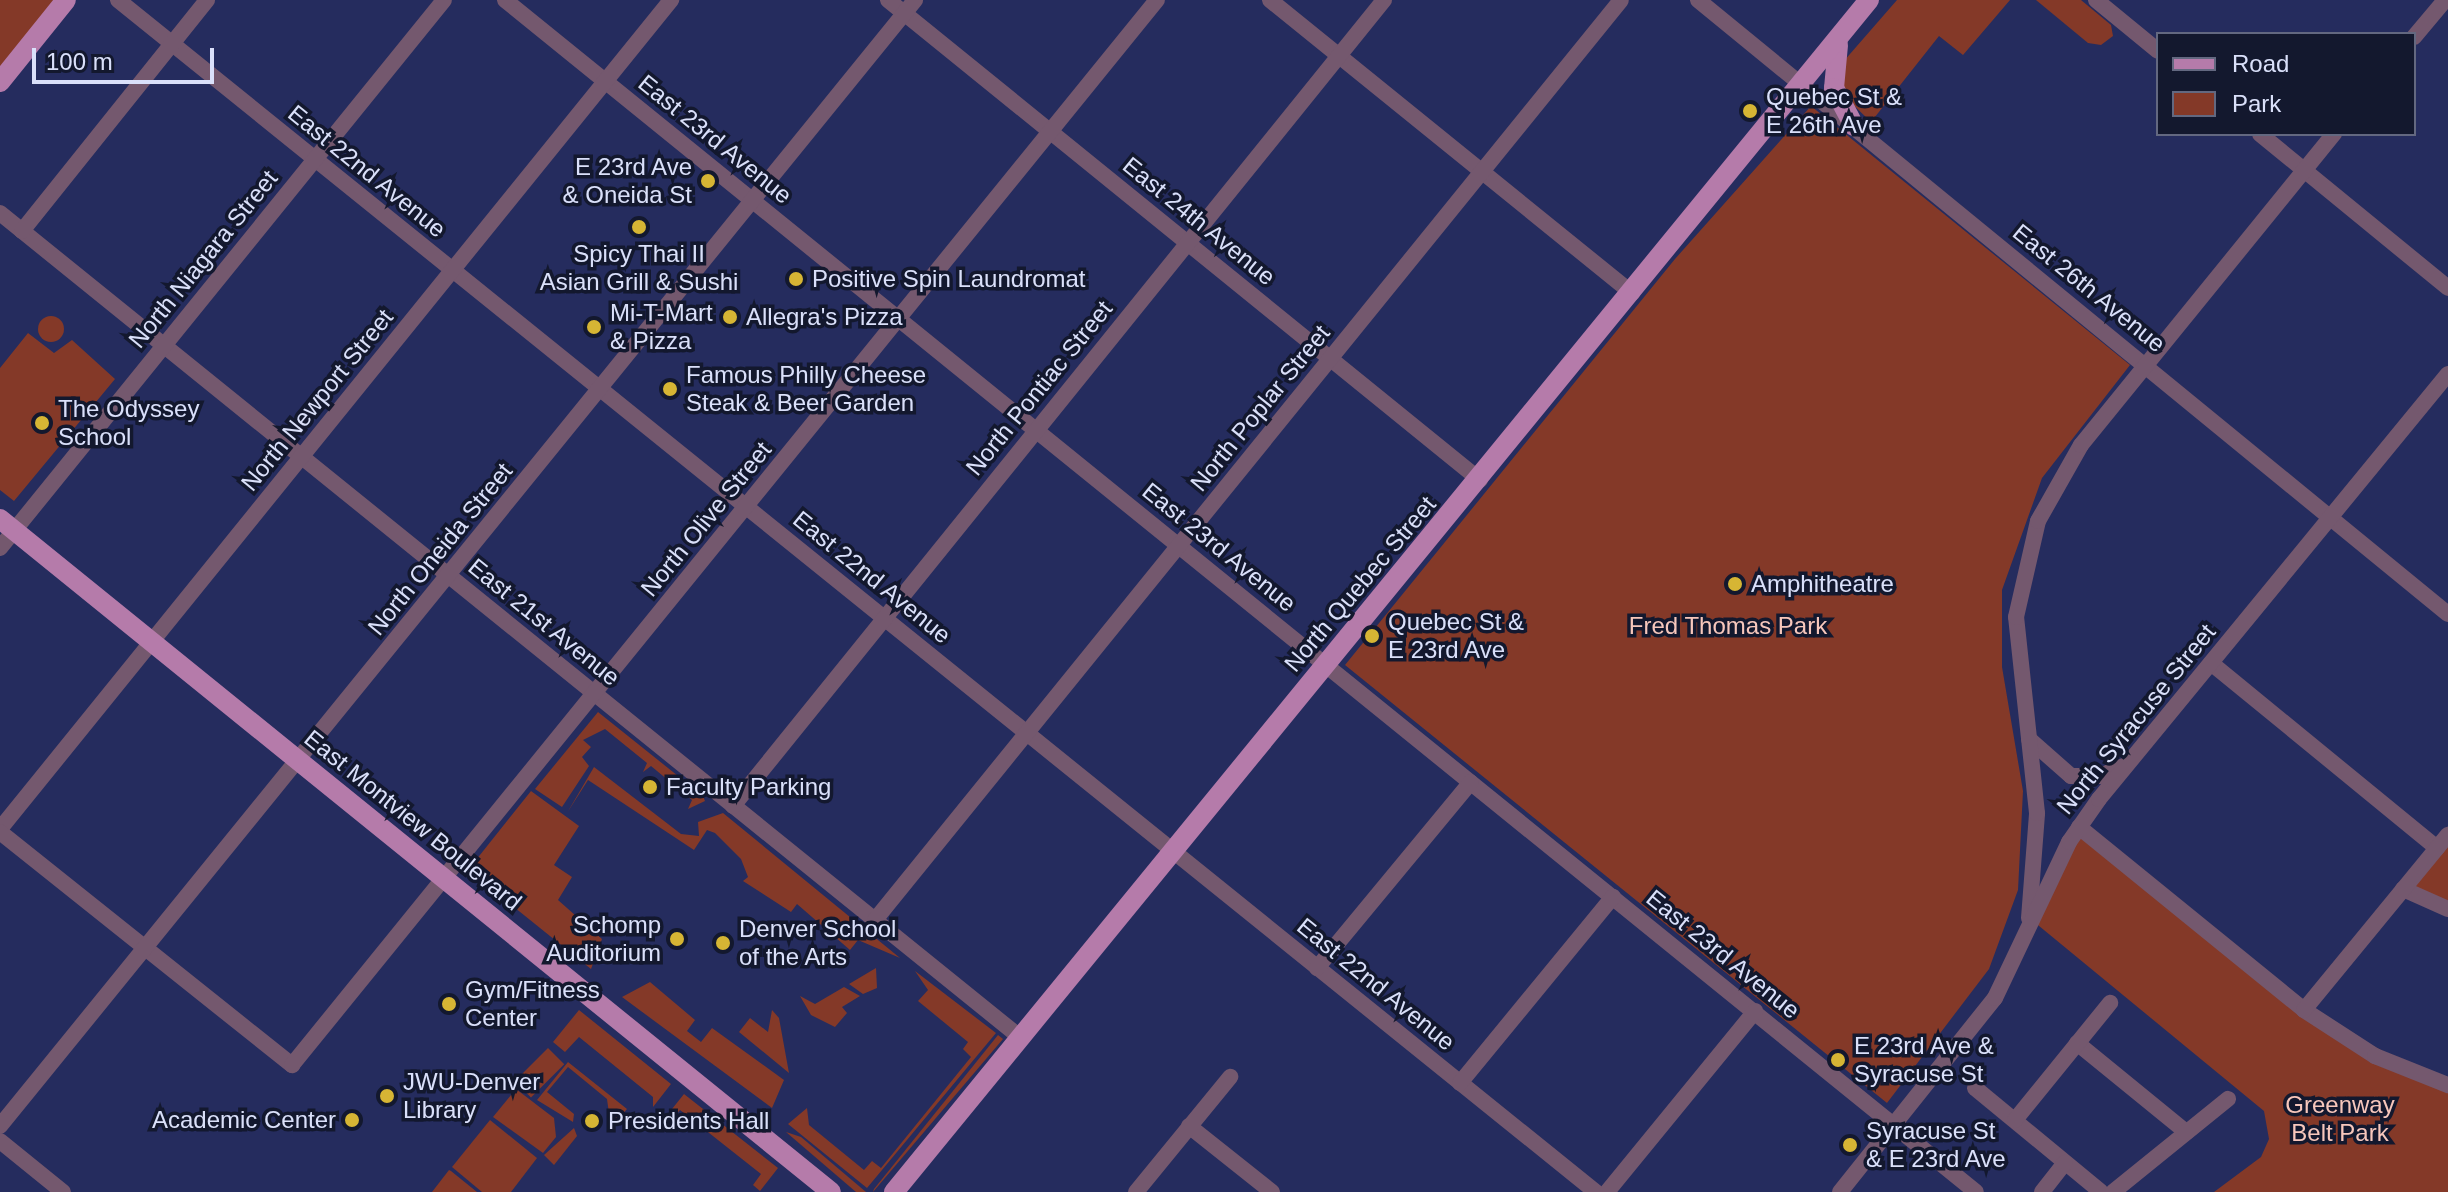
<!DOCTYPE html>
<html>
<head>
<meta charset="utf-8">
<style>
	body { margin:0 }
	#map { position:relative; width:2448px; height:1192px; overflow:hidden; background:#252c5e; font-family:Helvetica,sans-serif }
	div>[style] { position:absolute }
	.green>* { inset:0; background:#843928; transform-origin:0 0 }
	.round { border-radius:50% }
	.minor>* { height:16px; margin:-8px; padding:0 8px; transform-origin:8px; border-radius:8px; background:#74586e }
	.major>* { height:20px; margin:-10px; padding:0 10px; transform-origin:10px; border-radius:10px; background:#b57baa }
	.dots>* { width:22px; height:22px; translate:-50% -50%; box-sizing:border-box; border:4px solid #13182e; border-radius:50% }
	span { translate:-50% -50%; white-space:nowrap; text-align:center; line-height:1.15; -webkit-text-stroke:7px #13182e; paint-order:stroke }
	.poi-label { font-size:24px; color:#dae0fa }
	.left { translate:0 -50%; text-align:left }
	.right { translate:-100% -50%; text-align:right }
	.street-label { font-size:24px; color:#dae0fa }
	.park-label { font-size:24px; color:#f7c7bc }
	.legend { position:absolute; left:2156px; top:32px; width:260px; height:104px; box-sizing:border-box; background:#13182e; border:2px solid #636880; margin:0; padding:10px 14px; list-style:none; font-size:24px; color:#dae0fa }
	.legend li { display:flex; align-items:center; gap:16px; height:40px }
	.legend b { width:40px; border:2px solid #636880 }
	.scale { position:absolute; left:32px; top:48px; width:182px; height:36px; box-sizing:border-box; border:4px solid #dae0fa; border-top:0; padding-left:10px; font-size:24px; line-height:28px; white-space:nowrap; color:#dae0fa; -webkit-text-stroke:6px #13182e; paint-order:stroke }
</style>
</head>
<body>
<div id="map">
	<div class="green">
		<div style="clip-path:polygon(0 0,55px 0,0 67px)"></div>
		<div style="clip-path:polygon(1897px 0,2010px 0,1963px 55px,1939px 36px,1871px 122px,1842px 94px,1843px 62px)"></div>
		<div style="clip-path:polygon(2036px 0,2081px 0,2111px 25px,2113px 36px,2101px 45px,2088px 43px)"></div>
		<div style="clip-path:polygon(1811px 106px,2130px 365px,2042px 478px,2002px 590px,2002px 667px,2023px 791px,2018px 890px,1989px 969px,1887px 1103px,1345px 665px,1675px 259px)"></div>
		<div class="round" style="left:38px;top:316px;width:26px;height:26px"></div>
		<div style="clip-path:polygon(28px 333px,54px 353px,72px 340px,115px 379px,14px 501px,0 490px,0 368px)"></div>
		<div style="clip-path:polygon(598px 712px,703px 796px,705px 801px,688px 809px,692px 800px,651px 766px,643px 772px,647px 763px,605px 729px,583px 740px,591px 747px,582px 757px,589px 766px,562px 807px,535px 789px)"></div>
		<div style="clip-path:polygon(594px 767px,681px 834px,699px 836px,698px 822px,723px 813px,900px 958px,858px 940px,850px 950px,797px 904px,791px 912px,743px 881px,748px 877px,741px 859px,715px 833px,707px 830px,694px 850px,588px 780px,567px 813px)"></div>
		<div style="clip-path:polygon(531px 791px,579px 826px,554px 865px,572px 877px,558px 900px,602px 939px,591px 969px,468px 870px)"></div>
		<div style="clip-path:polygon(2079px 827px,2304px 1010px,2448px 1085px,2448px 1192px,2214px 1192px,2261px 1157px,2269px 1139px,2264px 1111px,2033px 921px)"></div>
		<div style="clip-path:polygon(2448px 835px,2448px 909px,2403px 889px)"></div>
		<div style="clip-path:polygon(876px 968px,877px 988px,863px 994px,849px 984px)"></div>
		<div style="clip-path:polygon(915px 971px,996px 1033px,867px 1188px,788px 1124px,807px 1108px,809px 1125px,864px 1170px,872px 1161px,881px 1168px,971px 1057px,963px 1049px,968px 1042px,918px 1001px,928px 990px)"></div>
		<div style="clip-path:polygon(650px 982px,695px 1020px,687px 1031px,701px 1042px,712px 1028px,784px 1080px,772px 1108px,622px 997px)"></div>
		<div style="clip-path:polygon(844px 987px,860px 996px,842px 1007px,847px 1013px,835px 1027px,811px 1015px,800px 996px,815px 1004px)"></div>
		<div style="clip-path:polygon(579px 1010px,671px 1084px,653px 1107px,653px 1097px,579px 1037px,565px 1052px,553px 1042px)"></div>
		<div style="clip-path:polygon(772px 1010px,779px 1018px,789px 1073px,739px 1032px,750px 1018px,768px 1032px)"></div>
		<div style="clip-path:polygon(998px 1035px,1003px 1039px,873px 1192px,874px 1189px)"></div>
		<div style="left:548px;top:1048px;width:23px;height:47px;rotate:45deg"></div>
		<div style="clip-path:polygon(568px 1062px,627px 1109px,611px 1128px,607px 1099px,568px 1067px,547px 1092px,574px 1114px,573px 1122px,537px 1100px)"></div>
		<div style="clip-path:polygon(516px 1089px,554px 1118px,556px 1137px,543px 1153px,493px 1117px)"></div>
		<div style="clip-path:polygon(684px 1094px,778px 1168px,760px 1191px,753px 1185px,761px 1174px,680px 1110px,671px 1121px,668px 1114px)"></div>
		<div style="clip-path:polygon(490px 1120px,537px 1158px,511px 1192px,482px 1192px,452px 1167px)"></div>
		<div style="clip-path:polygon(574px 1128px,577px 1136px,554px 1165px,544px 1155px)"></div>
		<div style="clip-path:polygon(786px 1132px,801px 1137px,866px 1192px,856px 1192px)"></div>
		<div style="clip-path:polygon(449px 1170px,451px 1171px,477px 1192px,432px 1192px)"></div>
	</div>
	<div class="minor">
		<div style="left:118px;top:0;width:1899px;rotate:38.89deg"></div>
		<div style="left:505px;top:0;width:1893px;rotate:39.02deg"></div>
		<div style="left:888px;top:0;width:762px;rotate:39.04deg"></div>
		<div style="left:1270px;top:0;width:466px;rotate:39deg"></div>
		<div style="left:1698px;top:0;width:969px;rotate:39.31deg"></div>
		<div style="left:2096px;top:0;width:80px;rotate:39.4deg"></div>
		<div style="left:2414px;top:37px;width:48px;rotate:-50deg"></div>
		<div style="left:2260px;top:134px;width:243px;rotate:39.3deg"></div>
		<div style="left:0;top:213px;width:1313px;rotate:38.94deg"></div>
		<div style="left:22px;top:231px;width:296px;rotate:-51.3deg"></div>
		<div style="left:0;top:548px;width:705px;rotate:-50.98deg"></div>
		<div style="left:2211px;top:663px;width:292px;rotate:39.3deg"></div>
		<div style="left:2029px;top:739px;width:56px;rotate:41.4deg"></div>
		<div style="left:2071px;top:776px;width:29px"></div>
		<div style="left:2100px;top:776px;width:26px;rotate:-23deg"></div>
		<div style="left:733px;top:806px;width:1036px;rotate:-51.07deg"></div>
		<div style="left:2079px;top:827px;width:290px;rotate:39.1deg"></div>
		<div style="left:2304px;top:1010px;width:85px;rotate:32.9deg"></div>
		<div style="left:2375px;top:1056px;width:79px;rotate:21.7deg"></div>
		<div style="left:0;top:829px;width:1067px;rotate:-51.01deg"></div>
		<div style="left:0;top:832px;width:374px;rotate:38.6deg"></div>
		<div style="left:292px;top:1065px;width:1372px;rotate:-50.92deg"></div>
		<div style="left:2403px;top:889px;width:49px;rotate:24deg"></div>
		<div style="left:2029px;top:918px;width:105px;rotate:-85.6deg"></div>
		<div style="left:2037px;top:813px;width:197px;rotate:-96.1deg"></div>
		<div style="left:2016px;top:617px;width:98px;rotate:-77.1deg"></div>
		<div style="left:2038px;top:521px;width:87px;rotate:-60.5deg"></div>
		<div style="left:2081px;top:445px;width:401px;rotate:-50.9deg"></div>
		<div style="left:875px;top:920px;width:1184px;rotate:-50.96deg"></div>
		<div style="left:1317px;top:968px;width:241px;rotate:-50.4deg"></div>
		<div style="left:2304px;top:1010px;width:227px;rotate:-50.6deg"></div>
		<div style="left:2077px;top:1043px;width:141px;rotate:39.2deg"></div>
		<div style="left:1460px;top:1083px;width:241px;rotate:-50.6deg"></div>
		<div style="left:1975px;top:1088px;width:163px;rotate:39.5deg"></div>
		<div style="left:2015px;top:1120px;width:151px;rotate:-50.9deg"></div>
		<div style="left:0;top:1126px;width:1451px;rotate:-50.9deg"></div>
		<div style="left:1189px;top:1126px;width:106px;rotate:38.5deg"></div>
		<div style="left:0;top:1141px;width:81px;rotate:39deg"></div>
		<div style="left:1136px;top:1192px;width:149px;rotate:-50.7deg"></div>
		<div style="left:1607px;top:1192px;width:234px;rotate:-50.7deg"></div>
		<div style="left:1840px;top:1192px;width:248px;rotate:-51.4deg"></div>
		<div style="left:1995px;top:998px;width:173px;rotate:-64.6deg"></div>
		<div style="left:2069px;top:842px;width:52px;rotate:-55.1deg"></div>
		<div style="left:2099px;top:799px;width:550px;rotate:-50.61deg"></div>
		<div style="left:2042px;top:1192px;width:37px;rotate:-52deg"></div>
		<div style="left:2113px;top:1192px;width:148px;rotate:-39deg"></div>
	</div>
	<div class="major">
		<div style="left:1838px;top:45px;width:43px;rotate:95.3deg"></div>
		<div style="left:1834px;top:88px;width:43px;rotate:62.2deg"></div>
		<div style="left:0;top:82px;width:105px;rotate:-51.2deg"></div>
		<div style="left:0;top:519px;width:1069px;rotate:39deg"></div>
		<div style="left:894px;top:1192px;width:1540px;rotate:-50.72deg"></div>
	</div>
	<div class="dots">
		<div style="left:1750px;top:111px;background:#d6b534"></div>
		<div style="left:708px;top:181px;background:#d6b534"></div>
		<div style="left:639px;top:227px;background:#d6b534"></div>
		<div style="left:796px;top:279px;background:#d6b534"></div>
		<div style="left:730px;top:317px;background:#d6b534"></div>
		<div style="left:594px;top:327px;background:#d6b534"></div>
		<div style="left:670px;top:389px;background:#d6b534"></div>
		<div style="left:42px;top:423px;background:#d6b534"></div>
		<div style="left:1735px;top:584px;background:#d6b534"></div>
		<div style="left:1372px;top:636px;background:#d6b534"></div>
		<div style="left:650px;top:787px;background:#d6b534"></div>
		<div style="left:677px;top:939px;background:#d6b534"></div>
		<div style="left:723px;top:943px;background:#d6b534"></div>
		<div style="left:449px;top:1004px;background:#d6b534"></div>
		<div style="left:1838px;top:1060px;background:#d6b534"></div>
		<div style="left:387px;top:1096px;background:#d6b534"></div>
		<div style="left:352px;top:1120px;background:#d6b534"></div>
		<div style="left:592px;top:1121px;background:#d6b534"></div>
		<div style="left:1850px;top:1145px;background:#d6b534"></div>
	</div>
	<div class="poi-label">
		<span class="left" style="left:1766px;top:111px">Quebec St &amp;<br>E 26th Ave</span>
		<span class="right" style="left:692px;top:181px">E 23rd Ave<br>&amp; Oneida St</span>
		<span style="left:639px;top:268px">Spicy Thai II<br>Asian Grill &amp; Sushi</span>
		<span class="left" style="left:812px;top:279px">Positive Spin Laundromat</span>
		<span class="left" style="left:610px;top:327px">Mi-T-Mart<br>&amp; Pizza</span>
		<span class="left" style="left:746px;top:317px">Allegra's Pizza</span>
		<span class="left" style="left:686px;top:389px">Famous Philly Cheese<br>Steak &amp; Beer Garden</span>
		<span class="left" style="left:58px;top:423px">The Odyssey<br>School</span>
		<span class="left" style="left:1751px;top:584px">Amphitheatre</span>
		<span class="left" style="left:1388px;top:636px">Quebec St &amp;<br>E 23rd Ave</span>
		<span class="left" style="left:666px;top:787px">Faculty Parking</span>
		<span class="right" style="left:661px;top:939px">Schomp<br>Auditorium</span>
		<span class="left" style="left:739px;top:943px">Denver School<br>of the Arts</span>
		<span class="left" style="left:465px;top:1004px">Gym/Fitness<br>Center</span>
		<span class="left" style="left:1854px;top:1060px">E 23rd Ave &amp;<br>Syracuse St</span>
		<span class="left" style="left:403px;top:1096px">JWU-Denver<br>Library</span>
		<span class="right" style="left:336px;top:1120px">Academic Center</span>
		<span class="left" style="left:608px;top:1121px">Presidents Hall</span>
		<span class="left" style="left:1866px;top:1145px">Syracuse St<br>&amp; E 23rd Ave</span>
	</div>
	<div class="street-label">
		<span style="left:715px;top:139px;rotate:39deg">East 23rd Avenue</span>
		<span style="left:367px;top:171px;rotate:39deg">East 22nd Avenue</span>
		<span style="left:1199px;top:221px;rotate:39deg">East 24th Avenue</span>
		<span style="left:203px;top:259px;rotate:-51deg">North Niagara Street</span>
		<span style="left:2089px;top:288px;rotate:39deg">East 26th Avenue</span>
		<span style="left:1039px;top:388px;rotate:-51deg">North Pontiac Street</span>
		<span style="left:317px;top:400px;rotate:-51deg">North Newport Street</span>
		<span style="left:1260px;top:408px;rotate:-51deg">North Poplar Street</span>
		<span style="left:706px;top:519px;rotate:-51deg">North Olive Street</span>
		<span style="left:1219px;top:547px;rotate:39deg">East 23rd Avenue</span>
		<span style="left:440px;top:549px;rotate:-51deg">North Oneida Street</span>
		<span style="left:872px;top:577px;rotate:39deg">East 22nd Avenue</span>
		<span style="left:1360px;top:584px;rotate:-50deg">North Quebec Street</span>
		<span style="left:544px;top:622px;rotate:39deg">East 21st Avenue</span>
		<span style="left:2136px;top:719px;rotate:-51deg">North Syracuse Street</span>
		<span style="left:413px;top:820px;rotate:39deg">East Montview Boulevard</span>
		<span style="left:1723px;top:954px;rotate:39deg">East 23rd Avenue</span>
		<span style="left:1376px;top:984px;rotate:39deg">East 22nd Avenue</span>
	</div>
	<div class="park-label">
		<span style="left:1728px;top:626px">Fred Thomas Park</span>
		<span style="left:2340px;top:1119px">Greenway<br>Belt Park</span>
	</div>
	<ul class="legend">
	<li><b style="height:10px;background:#b57baa"></b>Road</li>
	<li><b style="height:22px;background:#843928"></b>Park</li>
	</ul>
	<div class="scale">100 m</div>
</div>
</body>
</html>
